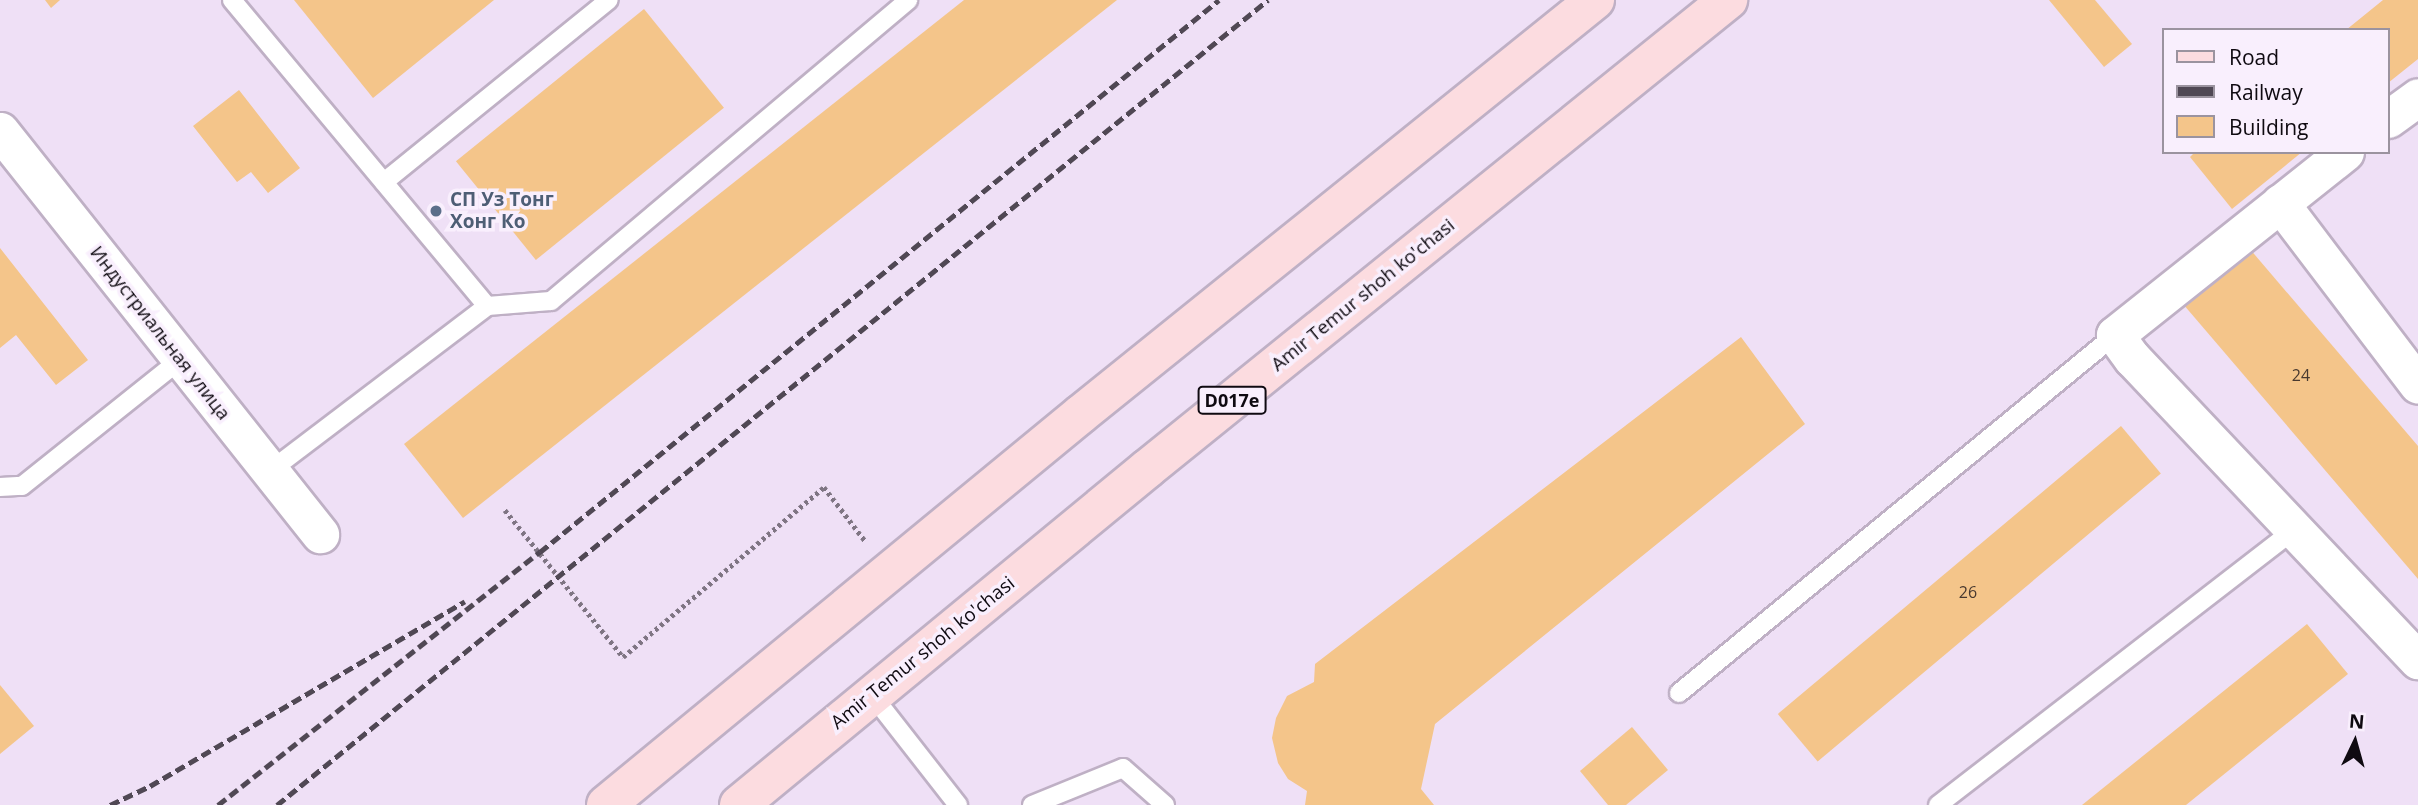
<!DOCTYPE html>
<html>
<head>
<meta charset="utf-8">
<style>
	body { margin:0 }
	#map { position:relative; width:2418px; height:805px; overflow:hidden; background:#efe0f6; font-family:"Open Sans",sans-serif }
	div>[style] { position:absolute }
	.building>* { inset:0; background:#f4c58a; transform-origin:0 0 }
	.path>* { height:4.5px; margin-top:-2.25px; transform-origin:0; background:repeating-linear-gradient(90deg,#7f7583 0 3.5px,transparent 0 7px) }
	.roads { filter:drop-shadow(2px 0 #bfb0c5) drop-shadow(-2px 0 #bfb0c5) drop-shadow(0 2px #bfb0c5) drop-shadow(0 -2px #bfb0c5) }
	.service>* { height:18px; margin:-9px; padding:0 9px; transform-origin:9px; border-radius:9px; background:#fff }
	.minor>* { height:37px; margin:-18.5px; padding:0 18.5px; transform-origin:18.5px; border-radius:18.5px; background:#fff }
	.primary>* { height:38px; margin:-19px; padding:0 19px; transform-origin:19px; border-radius:19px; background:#fcdce0 }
	.rail>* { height:5px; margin-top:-2.5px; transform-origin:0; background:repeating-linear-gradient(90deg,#504854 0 10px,transparent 0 15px) }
	.dots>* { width:19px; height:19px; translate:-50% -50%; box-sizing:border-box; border:4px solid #f9effd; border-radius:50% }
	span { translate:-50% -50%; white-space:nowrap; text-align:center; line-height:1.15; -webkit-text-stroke:7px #f9effd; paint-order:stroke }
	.number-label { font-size:16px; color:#48392f }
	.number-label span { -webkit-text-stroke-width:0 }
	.shield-label span { padding:2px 5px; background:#f9effd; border:2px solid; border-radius:5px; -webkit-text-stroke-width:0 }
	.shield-label { font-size:18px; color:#0f0a11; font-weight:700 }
	.service-label { font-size:19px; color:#4e5e75; font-weight:700 }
	.left { translate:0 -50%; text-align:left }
	.street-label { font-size:19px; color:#0f0a11 }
	.legend { position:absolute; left:2162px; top:28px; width:228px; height:126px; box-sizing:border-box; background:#f9effd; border:2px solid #9b939f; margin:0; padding:9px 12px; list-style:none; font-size:21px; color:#0f0a11 }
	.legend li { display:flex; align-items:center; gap:14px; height:35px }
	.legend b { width:35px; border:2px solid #9b939f }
	.north { position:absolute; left:2320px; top:707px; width:70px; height:70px; -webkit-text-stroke:5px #f9effd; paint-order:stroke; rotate:5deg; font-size:19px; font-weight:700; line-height:28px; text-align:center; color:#0f0a11 }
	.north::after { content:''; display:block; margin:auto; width:24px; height:32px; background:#0f0a11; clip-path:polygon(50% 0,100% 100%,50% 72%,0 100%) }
</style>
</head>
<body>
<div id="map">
	<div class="building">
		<div style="clip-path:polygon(45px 0,60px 0,51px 8px)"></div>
		<div style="clip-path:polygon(294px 0,494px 0,373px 98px)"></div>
		<div style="clip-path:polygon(964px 0,1117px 0,463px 518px,404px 444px)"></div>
		<div style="clip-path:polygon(2049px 0,2095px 0,2132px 44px,2104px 67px)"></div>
		<div style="clip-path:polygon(2383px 0,2418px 0,2418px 59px,2388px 83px,2388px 30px,2346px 30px)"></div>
		<div style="left:644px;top:9px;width:127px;height:242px;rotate:51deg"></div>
		<div style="clip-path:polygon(239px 90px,300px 168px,268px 193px,251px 172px,237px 182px,193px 126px)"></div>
		<div style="clip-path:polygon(2195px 152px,2302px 152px,2232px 209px,2190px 157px)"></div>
		<div style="clip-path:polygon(0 248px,88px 360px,56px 385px,16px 335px,0 348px)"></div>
		<div style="clip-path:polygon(2249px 248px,2418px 446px,2418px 579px,2183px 304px)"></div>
		<div style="clip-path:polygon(1741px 337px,1805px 424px,1435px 724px,1421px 789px,1434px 805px,1305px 805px,1307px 791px,1288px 779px,1278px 763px,1272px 738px,1276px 718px,1287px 696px,1314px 682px,1315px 664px)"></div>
		<div style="left:2121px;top:426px;width:62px;height:448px;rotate:50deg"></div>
		<div style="clip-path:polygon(2307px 624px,2348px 674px,2186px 805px,2082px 805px)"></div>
		<div style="clip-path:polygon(0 685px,34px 726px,0 754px)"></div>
		<div style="clip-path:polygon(1632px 727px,1668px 770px,1626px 805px,1608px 805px,1580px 771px)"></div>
	</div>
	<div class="path">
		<div style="left:505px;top:510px;width:189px;rotate:51.2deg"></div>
		<div style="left:623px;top:657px;width:263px;rotate:-40.2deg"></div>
		<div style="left:824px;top:487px;width:69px;rotate:52.6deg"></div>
	</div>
	<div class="roads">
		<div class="service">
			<div style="left:232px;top:0;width:398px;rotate:50.2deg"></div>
			<div style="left:384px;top:182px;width:289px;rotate:-39deg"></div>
			<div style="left:270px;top:471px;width:273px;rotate:-37.2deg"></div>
			<div style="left:487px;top:306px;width:64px;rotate:-4.5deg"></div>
			<div style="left:551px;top:301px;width:467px;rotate:-40.1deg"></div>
			<div style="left:0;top:487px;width:22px;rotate:-3deg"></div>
			<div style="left:22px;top:486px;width:203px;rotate:-38.6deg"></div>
			<div style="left:1679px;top:693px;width:564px;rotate:-39.39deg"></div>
			<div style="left:872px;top:695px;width:140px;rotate:52deg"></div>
			<div style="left:1032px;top:805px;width:98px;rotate:-22.1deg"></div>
			<div style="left:1123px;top:768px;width:56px;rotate:41.4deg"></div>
			<div style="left:1938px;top:805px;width:450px;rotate:-37.7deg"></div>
		</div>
		<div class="minor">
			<div style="left:2388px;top:119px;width:37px;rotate:-36deg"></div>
			<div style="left:0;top:131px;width:515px;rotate:51.55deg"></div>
			<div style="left:2345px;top:152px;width:294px;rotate:141.5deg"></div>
			<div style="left:2115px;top:335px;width:29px;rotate:54deg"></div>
			<div style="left:2132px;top:358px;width:416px;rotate:46.6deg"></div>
			<div style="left:2280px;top:203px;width:228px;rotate:52.8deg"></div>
		</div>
		<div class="primary">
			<div style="left:606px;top:805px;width:615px;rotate:-39.46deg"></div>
			<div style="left:1081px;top:414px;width:660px;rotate:-38.85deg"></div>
			<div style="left:739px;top:805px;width:529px;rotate:-39.47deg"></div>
			<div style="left:1147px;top:469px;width:747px;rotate:-38.91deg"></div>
		</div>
	</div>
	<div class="rail">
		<div style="left:110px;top:805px;width:44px;rotate:-25.4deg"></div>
		<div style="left:150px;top:786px;width:365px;rotate:-30.4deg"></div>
		<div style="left:218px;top:805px;width:410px;rotate:-38.2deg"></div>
		<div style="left:540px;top:552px;width:875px;rotate:-39.11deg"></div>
		<div style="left:277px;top:805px;width:1277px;rotate:-39.09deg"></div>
	</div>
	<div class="dots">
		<div style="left:436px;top:211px;background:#5c6f8a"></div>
	</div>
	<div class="number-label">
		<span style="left:2301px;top:375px">24</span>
		<span style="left:1968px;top:592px">26</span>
	</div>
	<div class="shield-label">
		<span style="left:1232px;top:400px">D017e</span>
	</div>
	<div class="service-label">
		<span class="left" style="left:450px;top:211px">СП Уз Тонг<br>Хонг Ко</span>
	</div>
	<div class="street-label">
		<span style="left:1363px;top:295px;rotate:-39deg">Amir Temur shoh ko'chasi</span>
		<span style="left:160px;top:333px;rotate:52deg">Индустриальная улица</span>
		<span style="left:923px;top:653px;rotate:-39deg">Amir Temur shoh ko'chasi</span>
	</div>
	<ul class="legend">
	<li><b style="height:9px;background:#fcdce0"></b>Road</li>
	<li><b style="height:9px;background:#504854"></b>Railway</li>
	<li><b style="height:19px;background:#f4c58a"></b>Building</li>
	</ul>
	<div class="north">N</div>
</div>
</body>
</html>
